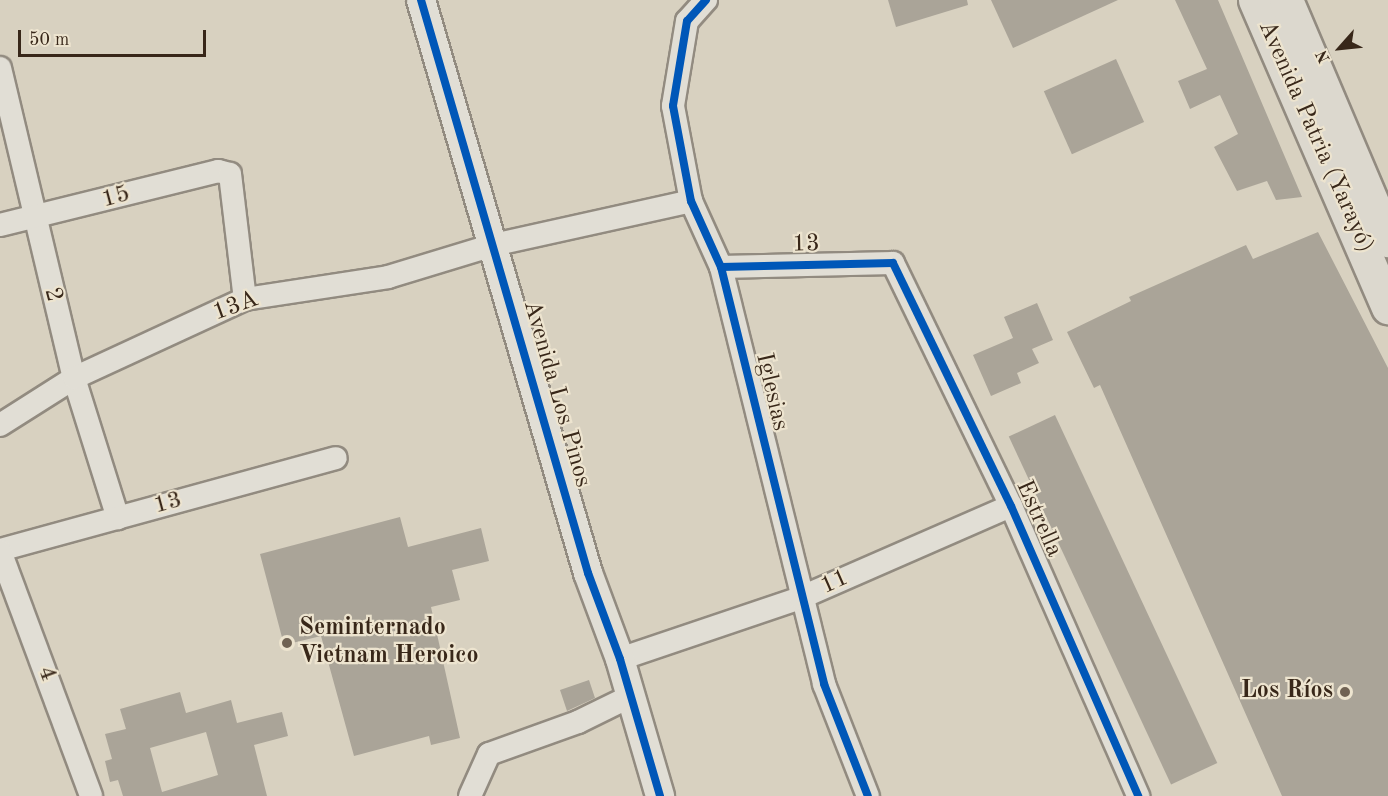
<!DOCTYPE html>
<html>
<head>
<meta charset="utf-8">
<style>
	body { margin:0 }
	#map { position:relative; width:1388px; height:796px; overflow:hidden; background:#d8d1c0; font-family:"Old Standard TT",serif }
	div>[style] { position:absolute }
	.building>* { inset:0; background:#aaa498; transform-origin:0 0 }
	.roads { filter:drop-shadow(2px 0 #928b80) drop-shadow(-2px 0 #928b80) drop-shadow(0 2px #928b80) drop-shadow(0 -2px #928b80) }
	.minor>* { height:22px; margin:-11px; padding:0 11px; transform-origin:11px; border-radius:11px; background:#e1ded5 }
	.tertiary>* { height:28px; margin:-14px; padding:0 14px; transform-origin:14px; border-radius:14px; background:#e1ded5 }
	.primary>* { height:33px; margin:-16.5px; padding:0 16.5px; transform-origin:16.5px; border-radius:16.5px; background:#dcd8ce }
	.cycleway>* { height:8px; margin:-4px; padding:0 4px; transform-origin:4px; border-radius:4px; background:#0057b8 }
	.dots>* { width:16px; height:16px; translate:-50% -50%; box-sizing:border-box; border:3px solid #ede4cf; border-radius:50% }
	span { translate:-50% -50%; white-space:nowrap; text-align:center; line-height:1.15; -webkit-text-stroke:4.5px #ede4cf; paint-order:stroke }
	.street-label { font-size:24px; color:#382719 }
	.poi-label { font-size:24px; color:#382719; font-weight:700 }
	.left { translate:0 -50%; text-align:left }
	.right { translate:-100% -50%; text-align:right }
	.north { position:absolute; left:1310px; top:18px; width:60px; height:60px; -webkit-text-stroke:4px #ede4cf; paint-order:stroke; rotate:243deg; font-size:16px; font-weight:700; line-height:24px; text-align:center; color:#382719 }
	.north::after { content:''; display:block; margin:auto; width:21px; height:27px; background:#382719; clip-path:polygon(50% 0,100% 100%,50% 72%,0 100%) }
	.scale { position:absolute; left:18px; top:30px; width:188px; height:27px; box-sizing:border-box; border:3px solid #382719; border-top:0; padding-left:8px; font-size:18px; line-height:21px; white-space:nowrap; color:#382719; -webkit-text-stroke:4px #ede4cf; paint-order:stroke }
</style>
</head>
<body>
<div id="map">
	<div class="building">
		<div style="clip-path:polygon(888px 0,967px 0,968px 5px,896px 27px)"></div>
		<div style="clip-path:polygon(991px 0,1118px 0,1013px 48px)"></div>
		<div style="clip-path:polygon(1175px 0,1218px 0,1302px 197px,1276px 200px,1267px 181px,1237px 191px,1214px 147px,1238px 134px,1220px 95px,1190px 109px,1178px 81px,1207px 69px)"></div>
		<div style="left:1116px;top:59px;width:69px;height:79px;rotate:66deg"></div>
		<div style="clip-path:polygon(1318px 232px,1388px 368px,1388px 796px,1282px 796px,1100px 385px,1094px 388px,1067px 332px,1131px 301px,1129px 297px,1246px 245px,1253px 259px)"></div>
		<div style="clip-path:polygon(1037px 303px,1053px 340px,1032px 349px,1039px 363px,1017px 373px,1021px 383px,991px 396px,973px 355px,1013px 338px,1004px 317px)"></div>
		<div style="left:1055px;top:415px;width:384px;height:51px;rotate:65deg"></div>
		<div style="clip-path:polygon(400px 517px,408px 547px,481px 528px,489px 561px,452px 570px,460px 600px,431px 607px,460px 738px,431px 745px,429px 736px,354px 756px,321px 636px,284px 645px,260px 554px)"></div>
		<div style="clip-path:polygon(589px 680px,595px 698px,567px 711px,560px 690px)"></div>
		<div style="clip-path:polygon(evenodd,180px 692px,186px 713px,231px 700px,237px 723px,282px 712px,288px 736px,254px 745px,267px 796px,123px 796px,118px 780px,110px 782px,105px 761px,112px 759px,105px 734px,126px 729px,120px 709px,180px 692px,206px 732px,218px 775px,162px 792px,150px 748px,206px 732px)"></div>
	</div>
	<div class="roads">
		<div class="minor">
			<div style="left:706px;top:0;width:28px;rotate:132deg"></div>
			<div style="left:687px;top:21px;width:86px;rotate:99.4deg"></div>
			<div style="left:673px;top:106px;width:97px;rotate:79.3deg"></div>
			<div style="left:691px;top:201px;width:72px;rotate:65.6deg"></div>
			<div style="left:721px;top:267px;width:430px;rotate:76.1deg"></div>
			<div style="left:824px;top:684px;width:120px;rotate:68.6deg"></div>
			<div style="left:0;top:68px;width:319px;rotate:76.6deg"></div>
			<div style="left:74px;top:378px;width:147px;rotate:72.6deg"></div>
			<div style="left:0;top:225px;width:225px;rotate:-13.9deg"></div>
			<div style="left:218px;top:171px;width:12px;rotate:14deg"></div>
			<div style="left:230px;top:174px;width:126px;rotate:83.2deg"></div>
			<div style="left:721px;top:267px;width:172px;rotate:-1.3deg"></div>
			<div style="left:893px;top:263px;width:270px;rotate:64.1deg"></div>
			<div style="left:1011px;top:506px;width:317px;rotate:66.3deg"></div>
			<div style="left:0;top:425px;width:88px;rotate:-32.4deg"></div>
			<div style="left:74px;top:378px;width:188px;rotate:-24.8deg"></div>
			<div style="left:245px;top:299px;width:145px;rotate:-8.7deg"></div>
			<div style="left:388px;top:277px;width:110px;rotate:-16.9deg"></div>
			<div style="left:493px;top:245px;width:203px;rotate:-12.5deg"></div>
			<div style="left:0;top:550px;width:348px;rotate:-15.3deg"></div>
			<div style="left:0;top:551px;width:261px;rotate:69.6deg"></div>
			<div style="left:620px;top:659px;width:190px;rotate:-18.7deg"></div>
			<div style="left:800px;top:598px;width:230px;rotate:-23.6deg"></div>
			<div style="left:470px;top:796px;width:46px;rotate:-65.7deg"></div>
			<div style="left:489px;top:754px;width:95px;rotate:-19.8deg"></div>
			<div style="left:578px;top:722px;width:57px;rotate:-26.1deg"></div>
		</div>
		<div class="tertiary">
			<div style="left:421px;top:0;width:597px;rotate:73.75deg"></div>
			<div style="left:588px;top:573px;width:92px;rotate:69.6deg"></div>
			<div style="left:620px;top:659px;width:143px;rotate:73.7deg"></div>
		</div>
		<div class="primary">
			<div style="left:1255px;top:0;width:335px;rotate:66.6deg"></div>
			<div style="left:1286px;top:0;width:261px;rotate:67deg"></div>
		</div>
	</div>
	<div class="cycleway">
		<div style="left:421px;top:0;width:597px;rotate:73.75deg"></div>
		<div style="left:588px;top:573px;width:92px;rotate:69.6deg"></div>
		<div style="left:620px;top:659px;width:143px;rotate:73.7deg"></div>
		<div style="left:706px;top:0;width:28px;rotate:132deg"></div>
		<div style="left:687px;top:21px;width:86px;rotate:99.4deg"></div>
		<div style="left:673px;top:106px;width:97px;rotate:79.3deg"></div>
		<div style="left:691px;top:201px;width:72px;rotate:65.6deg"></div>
		<div style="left:721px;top:267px;width:430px;rotate:76.1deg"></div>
		<div style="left:824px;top:684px;width:120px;rotate:68.6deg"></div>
		<div style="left:721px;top:267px;width:172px;rotate:-1.3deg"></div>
		<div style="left:893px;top:263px;width:270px;rotate:64.1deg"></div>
		<div style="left:1011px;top:506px;width:317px;rotate:66.3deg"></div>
	</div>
	<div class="dots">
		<div style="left:287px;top:643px;background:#706253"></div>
		<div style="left:1345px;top:692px;background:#706253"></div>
	</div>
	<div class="street-label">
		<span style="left:1315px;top:137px;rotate:66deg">Avenida Patria (Yarayó)</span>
		<span style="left:116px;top:198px;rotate:-15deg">15</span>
		<span style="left:806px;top:245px;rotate:-1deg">13</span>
		<span style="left:52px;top:295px;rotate:75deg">2</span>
		<span style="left:236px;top:307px;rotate:-20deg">13A</span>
		<span style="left:771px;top:392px;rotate:77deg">Iglesias</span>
		<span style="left:556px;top:394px;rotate:74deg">Avenida Los Pinos</span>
		<span style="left:168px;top:504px;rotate:-15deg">13</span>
		<span style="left:1038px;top:519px;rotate:66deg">Estrella</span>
		<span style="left:835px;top:583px;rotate:-24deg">11</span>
		<span style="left:46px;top:674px;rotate:70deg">4</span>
	</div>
	<div class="poi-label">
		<span class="left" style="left:299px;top:643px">Seminternado<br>Vietnam Heroico</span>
		<span class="right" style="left:1333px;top:692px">Los Ríos</span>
	</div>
	<div class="north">N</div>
	<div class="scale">50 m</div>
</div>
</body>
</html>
